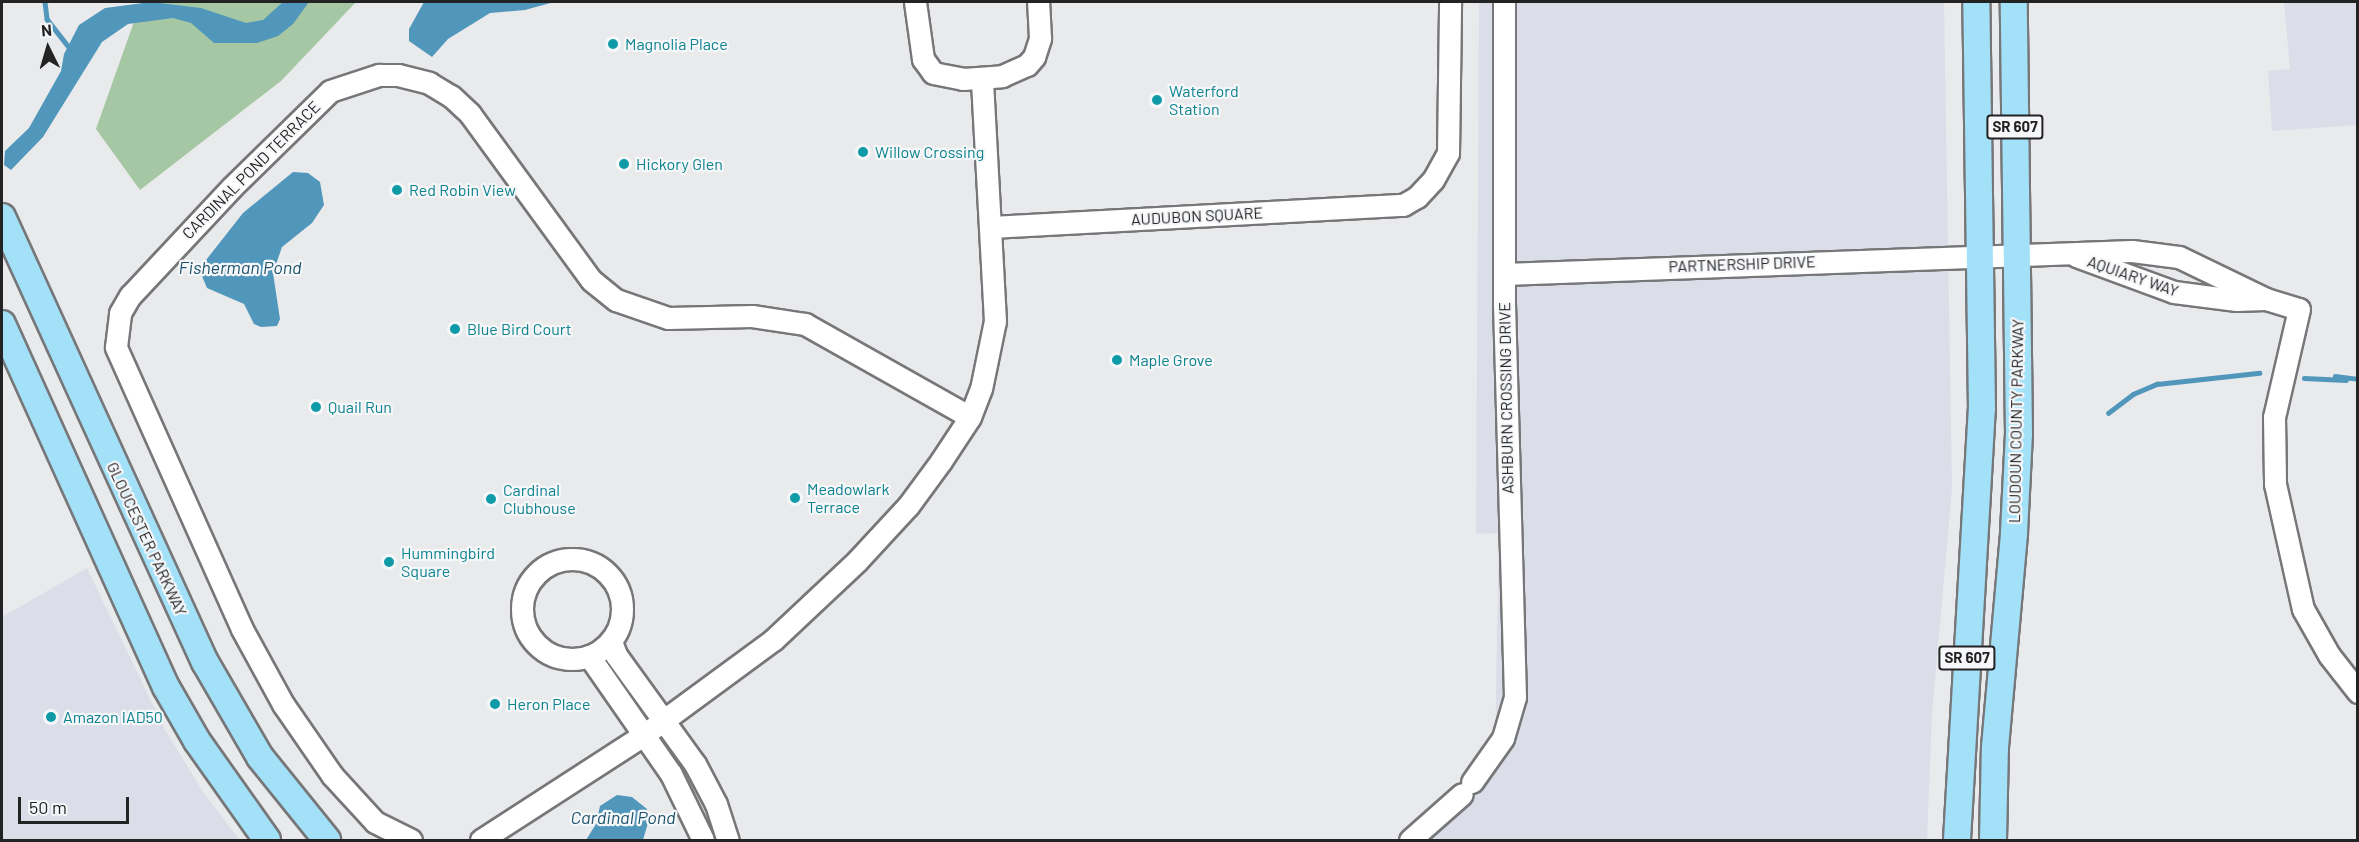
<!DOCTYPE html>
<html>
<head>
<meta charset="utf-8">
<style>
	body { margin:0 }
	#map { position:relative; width:2359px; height:842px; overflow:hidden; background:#e9eaec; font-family:Barlow,sans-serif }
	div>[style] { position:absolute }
	.built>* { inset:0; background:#dbdee8 }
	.green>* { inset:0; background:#a5c7a3 }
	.water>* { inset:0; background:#5197bb }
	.stream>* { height:4.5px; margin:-2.25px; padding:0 2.25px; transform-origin:2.25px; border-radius:2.25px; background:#5197bb }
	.roads { filter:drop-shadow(2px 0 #777779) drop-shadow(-2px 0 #777779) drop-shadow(0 2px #777779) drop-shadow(0 -2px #777779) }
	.minor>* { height:21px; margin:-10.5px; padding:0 10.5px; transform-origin:10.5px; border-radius:10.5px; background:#fff }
	.minor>.ring { margin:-10.5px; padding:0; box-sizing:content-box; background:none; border:21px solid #fff; border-radius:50% }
	.major>* { height:26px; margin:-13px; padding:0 13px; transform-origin:13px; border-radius:13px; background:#a3e1f9 }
	.dots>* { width:16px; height:16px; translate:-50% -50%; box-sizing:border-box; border:3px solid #f6f7f9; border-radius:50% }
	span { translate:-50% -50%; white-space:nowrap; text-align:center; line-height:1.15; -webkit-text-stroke:4.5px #f6f7f9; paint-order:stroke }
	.shield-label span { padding:2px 4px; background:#f6f7f9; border:2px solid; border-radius:4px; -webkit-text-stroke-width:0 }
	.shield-label { font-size:15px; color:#232324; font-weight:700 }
	.culture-label { font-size:16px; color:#0d838f }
	.left { translate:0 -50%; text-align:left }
	.street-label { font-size:16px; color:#232324 }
	.water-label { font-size:18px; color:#1d546e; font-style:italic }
	.frame { position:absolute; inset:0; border:3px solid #232324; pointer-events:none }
	.north { position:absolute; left:18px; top:18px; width:60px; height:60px; -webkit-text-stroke:4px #f6f7f9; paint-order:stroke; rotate:355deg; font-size:16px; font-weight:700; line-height:24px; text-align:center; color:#232324 }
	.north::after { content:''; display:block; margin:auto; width:21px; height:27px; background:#232324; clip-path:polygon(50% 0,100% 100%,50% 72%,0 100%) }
	.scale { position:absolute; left:18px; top:797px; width:111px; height:27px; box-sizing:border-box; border:3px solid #232324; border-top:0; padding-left:8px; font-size:18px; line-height:21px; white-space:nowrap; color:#232324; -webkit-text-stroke:4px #f6f7f9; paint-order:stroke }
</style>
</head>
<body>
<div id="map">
	<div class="built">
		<div style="clip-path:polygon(1479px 2px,1944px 2px,1952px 489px,1932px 713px,1927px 840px,1423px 840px,1495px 752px,1499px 533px,1476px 534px)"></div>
		<div style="clip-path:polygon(2284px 2px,2357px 2px,2357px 125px,2272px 131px,2268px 71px,2290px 69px)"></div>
		<div style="clip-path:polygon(87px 568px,164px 728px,203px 792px,240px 840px,2px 840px,2px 617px)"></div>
	</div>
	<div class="green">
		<div style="clip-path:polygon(141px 2px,356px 2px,281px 81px,140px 190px,96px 129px)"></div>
	</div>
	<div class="water">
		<div style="clip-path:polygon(151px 2px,201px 8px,246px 23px,263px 20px,283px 2px,309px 2px,293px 24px,278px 36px,257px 43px,214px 43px,191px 23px,173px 18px,128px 24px,102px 42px,43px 137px,11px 170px,4px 165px,5px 151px,29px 128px,61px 71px,64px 54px,79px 25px,105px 8px)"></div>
		<div style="clip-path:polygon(424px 2px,554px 2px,525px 10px,490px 13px,448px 39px,432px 57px,409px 41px,409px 29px)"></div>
		<div style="clip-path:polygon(293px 172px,308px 173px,320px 182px,324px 205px,312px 223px,282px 247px,273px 273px,280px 319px,277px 326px,261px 327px,254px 324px,244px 304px,207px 288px,199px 269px,243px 213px)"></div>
		<div style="clip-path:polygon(617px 795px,632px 797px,647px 809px,648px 823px,643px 840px,586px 840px,596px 824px,600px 806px)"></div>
	</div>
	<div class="stream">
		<div style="left:45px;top:2px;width:17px;rotate:83deg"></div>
		<div style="left:47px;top:19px;width:34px;rotate:52deg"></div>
		<div style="left:2335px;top:376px;width:23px;rotate:7deg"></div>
		<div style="left:2304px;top:378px;width:42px;rotate:2.7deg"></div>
		<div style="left:2108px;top:413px;width:31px;rotate:-37deg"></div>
		<div style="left:2133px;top:394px;width:26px;rotate:-23deg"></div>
		<div style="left:2157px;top:384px;width:103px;rotate:-6.2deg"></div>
	</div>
	<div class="roads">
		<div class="minor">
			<div style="left:915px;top:2px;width:58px;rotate:82deg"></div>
			<div style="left:923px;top:59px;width:17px;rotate:54deg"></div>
			<div style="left:933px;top:73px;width:31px;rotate:11deg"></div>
			<div style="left:963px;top:79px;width:39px;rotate:-4deg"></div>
			<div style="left:1002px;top:76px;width:27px;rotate:-24deg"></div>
			<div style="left:1027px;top:65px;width:11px;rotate:-49deg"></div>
			<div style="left:1034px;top:57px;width:20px;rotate:-72deg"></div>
			<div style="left:1040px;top:38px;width:36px;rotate:-93deg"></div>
			<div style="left:991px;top:227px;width:413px;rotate:-3.1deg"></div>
			<div style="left:1403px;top:205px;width:16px;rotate:-30deg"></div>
			<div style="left:1417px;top:197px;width:23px;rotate:-47deg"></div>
			<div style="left:1433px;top:180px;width:31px;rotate:-61deg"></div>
			<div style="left:1448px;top:153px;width:151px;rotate:-89.2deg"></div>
			<div style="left:2076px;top:256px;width:104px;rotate:20.2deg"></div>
			<div style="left:2174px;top:292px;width:63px;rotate:7.4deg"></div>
			<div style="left:2236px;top:300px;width:29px;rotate:-2deg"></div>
			<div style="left:1504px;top:274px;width:628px;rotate:-2.1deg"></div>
			<div style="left:2132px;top:251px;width:47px;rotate:7.3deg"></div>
			<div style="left:2179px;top:257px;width:97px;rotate:25.8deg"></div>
			<div style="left:2266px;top:299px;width:34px;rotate:17deg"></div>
			<div style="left:2299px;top:309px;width:111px;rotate:103deg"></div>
			<div style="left:2274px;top:417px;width:67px;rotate:89.1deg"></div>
			<div style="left:2275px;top:484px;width:128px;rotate:77.4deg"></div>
			<div style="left:2303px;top:609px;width:53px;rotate:60.5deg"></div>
			<div style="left:2329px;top:655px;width:47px;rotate:51.9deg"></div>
			<div class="ring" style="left:522px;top:559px;width:79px;height:79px"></div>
			<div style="left:611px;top:641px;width:15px;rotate:70deg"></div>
			<div style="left:616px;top:655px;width:135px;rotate:54.1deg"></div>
			<div style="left:695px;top:764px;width:45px;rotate:62.3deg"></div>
			<div style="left:716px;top:804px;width:38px;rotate:72deg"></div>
			<div style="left:589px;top:656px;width:144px;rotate:55.2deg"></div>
			<div style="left:671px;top:774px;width:73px;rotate:64.1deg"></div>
			<div style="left:1472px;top:782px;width:54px;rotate:-54.8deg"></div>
			<div style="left:1503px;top:738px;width:43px;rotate:-73.7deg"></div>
			<div style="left:1515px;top:697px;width:393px;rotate:-91.6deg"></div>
			<div style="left:1504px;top:304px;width:302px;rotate:-90deg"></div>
			<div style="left:411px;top:840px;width:40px;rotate:-153.4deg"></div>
			<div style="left:375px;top:822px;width:64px;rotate:-132.5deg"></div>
			<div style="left:332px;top:775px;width:86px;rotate:-124.6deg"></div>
			<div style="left:283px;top:704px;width:85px;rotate:-118.7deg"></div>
			<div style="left:242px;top:629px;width:309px;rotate:-114.1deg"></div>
			<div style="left:116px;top:347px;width:34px;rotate:-83deg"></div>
			<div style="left:120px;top:313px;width:20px;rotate:-60deg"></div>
			<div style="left:130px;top:296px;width:149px;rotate:-46.9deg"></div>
			<div style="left:232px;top:187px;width:137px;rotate:-44.4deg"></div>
			<div style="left:330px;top:91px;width:52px;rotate:-18.1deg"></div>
			<div style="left:379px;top:75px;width:19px"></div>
			<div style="left:398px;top:75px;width:32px;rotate:14deg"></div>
			<div style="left:429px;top:83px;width:26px;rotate:31deg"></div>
			<div style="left:451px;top:96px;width:26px;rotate:43deg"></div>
			<div style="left:470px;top:114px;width:205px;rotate:53.9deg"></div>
			<div style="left:591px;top:280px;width:32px;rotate:39deg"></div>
			<div style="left:616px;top:300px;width:55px;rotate:19.1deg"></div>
			<div style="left:668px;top:318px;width:84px;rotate:-1.4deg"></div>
			<div style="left:752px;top:316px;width:54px;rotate:8.6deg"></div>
			<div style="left:805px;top:324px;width:189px;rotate:29.4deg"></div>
			<div style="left:481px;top:840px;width:195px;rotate:-32.9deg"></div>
			<div style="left:645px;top:734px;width:159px;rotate:-36.3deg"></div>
			<div style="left:773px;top:640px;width:115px;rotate:-43.2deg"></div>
			<div style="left:857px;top:561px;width:75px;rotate:-47.2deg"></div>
			<div style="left:908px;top:506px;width:56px;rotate:-53.7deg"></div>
			<div style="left:941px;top:461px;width:53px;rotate:-56.6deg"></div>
			<div style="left:970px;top:417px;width:30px;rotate:-69deg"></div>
			<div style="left:981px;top:389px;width:69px;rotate:-78.4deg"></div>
			<div style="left:995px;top:321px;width:243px;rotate:-93.1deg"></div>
			<div style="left:1410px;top:840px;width:69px;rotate:-41.5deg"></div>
		</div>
		<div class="major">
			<div style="left:2px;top:217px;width:489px;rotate:65.5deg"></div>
			<div style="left:205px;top:662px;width:110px;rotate:59.9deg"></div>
			<div style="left:260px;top:757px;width:107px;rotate:51.1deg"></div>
			<div style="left:2px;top:324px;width:398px;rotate:65.7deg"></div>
			<div style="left:166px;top:687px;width:62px;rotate:60.1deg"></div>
			<div style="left:197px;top:741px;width:121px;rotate:54.7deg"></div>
			<div style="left:1957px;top:840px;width:432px;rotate:-86.7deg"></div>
			<div style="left:1982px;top:409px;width:407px;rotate:-90.8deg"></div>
			<div style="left:1993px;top:840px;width:93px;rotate:-88.8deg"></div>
			<div style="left:1995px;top:747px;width:216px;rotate:-84.9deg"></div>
			<div style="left:2014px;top:532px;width:98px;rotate:-87.1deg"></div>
			<div style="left:2019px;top:434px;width:432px;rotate:-90.7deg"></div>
		</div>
	</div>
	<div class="dots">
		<div style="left:613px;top:44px;background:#0f9aa8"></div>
		<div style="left:1157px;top:100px;background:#0f9aa8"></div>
		<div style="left:863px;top:152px;background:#0f9aa8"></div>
		<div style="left:624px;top:164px;background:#0f9aa8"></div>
		<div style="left:397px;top:190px;background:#0f9aa8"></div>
		<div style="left:455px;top:329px;background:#0f9aa8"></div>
		<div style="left:1117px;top:360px;background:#0f9aa8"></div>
		<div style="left:316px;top:407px;background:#0f9aa8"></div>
		<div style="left:795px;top:498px;background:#0f9aa8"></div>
		<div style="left:491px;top:499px;background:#0f9aa8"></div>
		<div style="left:389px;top:562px;background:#0f9aa8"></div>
		<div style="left:495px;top:704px;background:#0f9aa8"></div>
		<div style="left:51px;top:717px;background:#0f9aa8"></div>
	</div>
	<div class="shield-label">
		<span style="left:2015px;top:127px">SR 607</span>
		<span style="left:1967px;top:658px">SR 607</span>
	</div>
	<div class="culture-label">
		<span class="left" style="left:625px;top:44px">Magnolia Place</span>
		<span class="left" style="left:1169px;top:100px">Waterford<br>Station</span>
		<span class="left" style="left:875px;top:152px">Willow Crossing</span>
		<span class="left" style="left:636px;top:164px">Hickory Glen</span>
		<span class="left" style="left:409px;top:190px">Red Robin View</span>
		<span class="left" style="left:467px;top:329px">Blue Bird Court</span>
		<span class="left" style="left:1129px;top:360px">Maple Grove</span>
		<span class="left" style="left:328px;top:407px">Quail Run</span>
		<span class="left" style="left:807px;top:498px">Meadowlark<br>Terrace</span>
		<span class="left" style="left:503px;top:499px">Cardinal<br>Clubhouse</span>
		<span class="left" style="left:401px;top:562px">Hummingbird<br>Square</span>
		<span class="left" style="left:507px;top:704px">Heron Place</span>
		<span class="left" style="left:63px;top:717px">Amazon IAD50</span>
	</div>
	<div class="street-label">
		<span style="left:251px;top:170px;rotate:-45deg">CARDINAL POND TERRACE</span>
		<span style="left:1197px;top:216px;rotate:-3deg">AUDUBON SQUARE</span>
		<span style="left:1742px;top:264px;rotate:-2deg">PARTNERSHIP DRIVE</span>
		<span style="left:2133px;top:276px;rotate:19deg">AQUIARY WAY</span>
		<span style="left:1506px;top:398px;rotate:-91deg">ASHBURN CROSSING DRIVE</span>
		<span style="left:2016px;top:421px;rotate:-89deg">LOUDOUN COUNTY PARKWAY</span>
		<span style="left:147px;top:539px;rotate:65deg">GLOUCESTER PARKWAY</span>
	</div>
	<div class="water-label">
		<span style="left:240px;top:267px">Fisherman Pond</span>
		<span style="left:623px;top:817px">Cardinal Pond</span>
	</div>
	<div class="frame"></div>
	<div class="north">N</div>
	<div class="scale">50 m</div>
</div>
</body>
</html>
